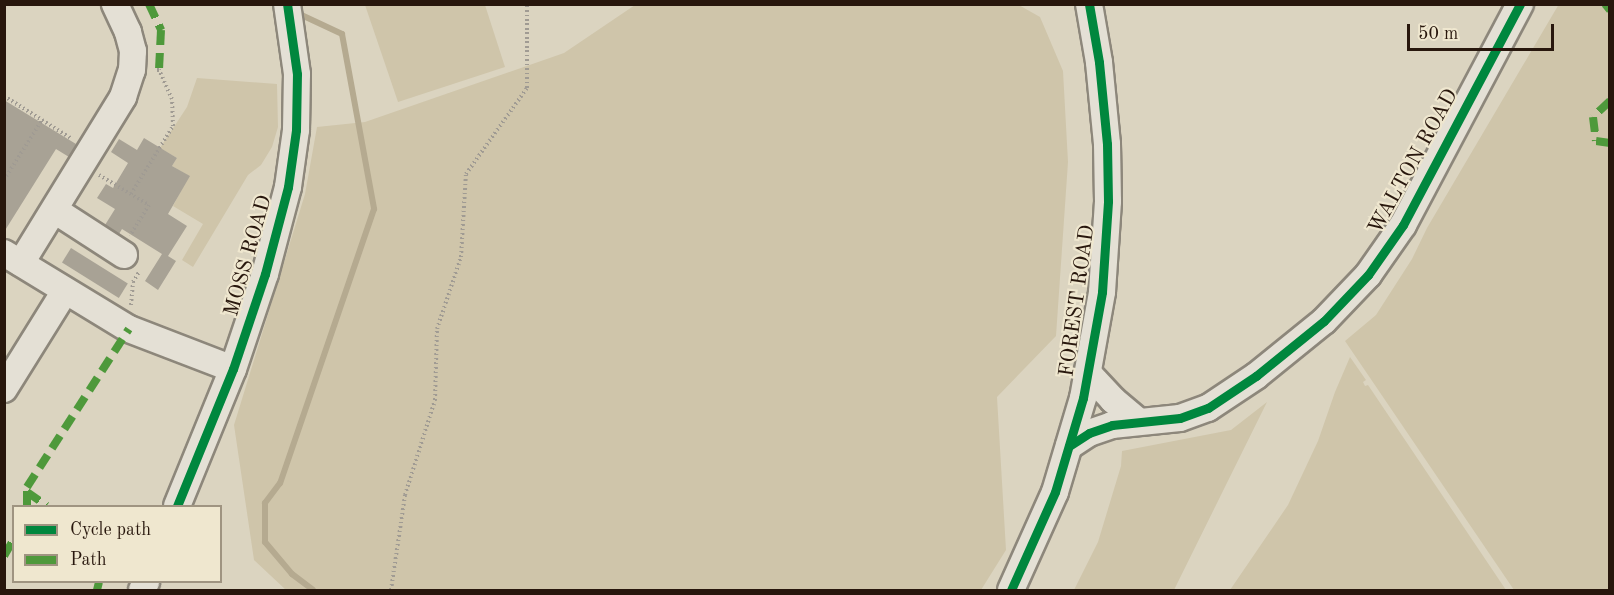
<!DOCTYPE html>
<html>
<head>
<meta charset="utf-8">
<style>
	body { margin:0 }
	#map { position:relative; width:1614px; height:595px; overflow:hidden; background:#dbd4c0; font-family:"Old Standard TT",serif }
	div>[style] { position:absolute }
	.green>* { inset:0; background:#cfc5aa }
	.stream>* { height:6px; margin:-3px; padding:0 3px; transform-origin:3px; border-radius:3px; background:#b5aa90 }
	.building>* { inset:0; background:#a8a295; transform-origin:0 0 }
	.path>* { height:4px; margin-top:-2px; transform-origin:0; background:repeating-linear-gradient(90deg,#a09b93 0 1.5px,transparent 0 4.5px) }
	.roads { filter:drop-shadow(2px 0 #8d877b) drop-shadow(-2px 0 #8d877b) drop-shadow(0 2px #8d877b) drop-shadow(0 -2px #8d877b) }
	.minor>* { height:26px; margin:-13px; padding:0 13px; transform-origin:13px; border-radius:13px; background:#e4e0d5 }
	.quiet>* { height:8px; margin-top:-4px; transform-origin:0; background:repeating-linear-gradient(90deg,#4e993b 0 15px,transparent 0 23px) }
	.cycleway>* { height:9px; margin:-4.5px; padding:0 4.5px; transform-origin:4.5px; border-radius:4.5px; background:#00873e }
	span { translate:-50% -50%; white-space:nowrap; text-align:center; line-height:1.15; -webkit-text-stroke:4.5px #efe7cf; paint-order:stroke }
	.street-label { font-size:21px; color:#28170d }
	.frame { position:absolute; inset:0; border:6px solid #28170d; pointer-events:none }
	.legend { position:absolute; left:12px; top:505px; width:210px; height:78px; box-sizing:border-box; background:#efe7cf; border:2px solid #9f9481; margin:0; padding:8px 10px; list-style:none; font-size:18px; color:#28170d }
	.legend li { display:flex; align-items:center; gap:12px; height:30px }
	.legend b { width:30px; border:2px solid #9f9481 }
	.scale { position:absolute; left:1407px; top:24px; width:147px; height:27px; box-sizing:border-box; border:3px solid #28170d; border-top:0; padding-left:8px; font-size:18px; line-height:21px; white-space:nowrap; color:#28170d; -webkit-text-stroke:4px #efe7cf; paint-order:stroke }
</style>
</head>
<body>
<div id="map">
	<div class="green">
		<div style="clip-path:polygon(1017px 4px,1040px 17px,1063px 71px,1068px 162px,1056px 336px,997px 397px,1006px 550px,981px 590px,286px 590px,254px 560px,234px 425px,305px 194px,317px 127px,365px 122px,564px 53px,635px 5px)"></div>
		<div style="clip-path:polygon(1559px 4px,1609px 5px,1609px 590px,1514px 590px,1345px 341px,1376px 315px,1412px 259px,1427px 228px)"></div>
		<div style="clip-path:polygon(365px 5px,485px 5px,505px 67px,398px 102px)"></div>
		<div style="clip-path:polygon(197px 78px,277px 84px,278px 127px,272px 147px,261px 165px,248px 175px,193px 267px,182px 260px,203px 224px,173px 206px,189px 176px,172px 166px,177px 158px,160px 148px,187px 107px)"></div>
		<div style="clip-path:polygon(1350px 357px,1366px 380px,1363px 382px,1365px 386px,1368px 385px,1506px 590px,1230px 590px,1288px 505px,1318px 441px,1335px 392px)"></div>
		<div style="clip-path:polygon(1267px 402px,1174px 590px,1074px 590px,1098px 542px,1121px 466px,1122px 451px,1231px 430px)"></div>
	</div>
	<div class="stream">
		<div style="left:295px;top:12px;width:52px;rotate:25.1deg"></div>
		<div style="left:342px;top:34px;width:178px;rotate:79.6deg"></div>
		<div style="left:374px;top:209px;width:290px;rotate:108.9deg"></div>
		<div style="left:280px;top:483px;width:25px;rotate:127deg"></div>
		<div style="left:265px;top:503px;width:39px;rotate:90deg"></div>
		<div style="left:265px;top:542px;width:42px;rotate:49.8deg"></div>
		<div style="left:292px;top:574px;width:26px;rotate:37deg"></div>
	</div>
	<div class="building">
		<div style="clip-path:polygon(4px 100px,76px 144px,69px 157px,56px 149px,4px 232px)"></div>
		<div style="clip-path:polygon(144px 138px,177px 158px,172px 166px,190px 176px,168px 214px,187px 226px,168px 256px,176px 261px,158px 290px,145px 281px,162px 254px,122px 229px,119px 234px,105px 225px,115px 209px,97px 198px,106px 184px,113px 188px,128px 163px,111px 152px,119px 139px,137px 150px)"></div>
		<div style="left:71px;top:248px;width:67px;height:17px;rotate:32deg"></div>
	</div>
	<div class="path">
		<div style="left:4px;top:96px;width:80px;rotate:32.3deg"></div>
		<div style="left:99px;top:175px;width:58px;rotate:31deg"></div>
		<div style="left:149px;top:205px;width:36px;rotate:122deg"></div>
		<div style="left:4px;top:180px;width:71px;rotate:-57.7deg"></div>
		<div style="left:131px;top:194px;width:80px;rotate:-58.3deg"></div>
		<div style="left:173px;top:126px;width:27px;rotate:-92deg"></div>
		<div style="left:172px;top:99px;width:32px;rotate:-114deg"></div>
		<div style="left:159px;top:70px;width:5px;rotate:180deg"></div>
		<div style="left:131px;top:305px;width:23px;rotate:-85deg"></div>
		<div style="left:133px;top:282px;width:12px;rotate:-59deg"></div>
		<div style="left:391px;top:590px;width:96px;rotate:-81.6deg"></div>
		<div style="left:405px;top:495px;width:100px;rotate:-72.5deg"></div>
		<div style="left:435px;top:400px;width:71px;rotate:-88.4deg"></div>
		<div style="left:437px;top:329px;width:76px;rotate:-71.6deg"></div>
		<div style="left:461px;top:257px;width:83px;rotate:-86.6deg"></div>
		<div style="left:466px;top:174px;width:105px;rotate:-54.7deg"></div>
		<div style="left:527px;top:88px;width:84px;rotate:-90deg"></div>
	</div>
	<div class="roads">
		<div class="minor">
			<div style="left:56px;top:211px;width:81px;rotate:32.9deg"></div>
			<div style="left:4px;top:253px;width:146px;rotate:31.3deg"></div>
			<div style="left:129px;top:329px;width:111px;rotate:21deg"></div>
			<div style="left:21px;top:263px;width:195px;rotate:-58.4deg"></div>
			<div style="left:123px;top:97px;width:28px;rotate:-72deg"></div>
			<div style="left:132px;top:70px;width:19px;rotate:-87deg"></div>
			<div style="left:133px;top:51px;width:20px;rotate:-105deg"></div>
			<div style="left:128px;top:32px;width:31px;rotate:-115deg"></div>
			<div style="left:1088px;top:373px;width:37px;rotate:47deg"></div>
			<div style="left:1113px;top:400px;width:33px;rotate:40deg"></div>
			<div style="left:4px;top:389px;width:115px;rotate:-58.1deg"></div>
			<div style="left:1069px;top:446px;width:24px;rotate:-33deg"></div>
			<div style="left:1089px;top:433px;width:24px;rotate:-19deg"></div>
			<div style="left:1112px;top:425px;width:68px;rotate:-5.9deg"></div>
			<div style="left:1180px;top:418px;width:30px;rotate:-20deg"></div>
			<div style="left:1208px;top:408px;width:58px;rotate:-33.7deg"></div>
			<div style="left:1256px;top:376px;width:87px;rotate:-39deg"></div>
			<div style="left:1324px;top:321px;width:64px;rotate:-46.3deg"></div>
			<div style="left:1368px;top:275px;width:61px;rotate:-55deg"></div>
			<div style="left:1403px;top:225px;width:250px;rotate:-62.1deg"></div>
			<div style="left:177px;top:506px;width:148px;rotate:-67.8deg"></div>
			<div style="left:233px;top:369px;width:100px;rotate:-71.4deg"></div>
			<div style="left:265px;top:274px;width:90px;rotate:-75.2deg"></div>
			<div style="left:288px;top:187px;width:58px;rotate:-82deg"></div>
			<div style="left:296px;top:130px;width:56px;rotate:-89deg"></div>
			<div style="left:297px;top:74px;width:71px;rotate:-98.1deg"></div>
			<div style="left:142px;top:590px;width:9px;rotate:-63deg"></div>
			<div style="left:1011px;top:590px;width:107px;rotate:-65.8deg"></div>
			<div style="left:1055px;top:492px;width:98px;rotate:-73.4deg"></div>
			<div style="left:1083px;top:398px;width:108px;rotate:-79.8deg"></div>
			<div style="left:1102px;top:292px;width:91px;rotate:-86.2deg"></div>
			<div style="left:1108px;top:201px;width:57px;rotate:-91deg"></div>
			<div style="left:1107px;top:144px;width:82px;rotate:-95.6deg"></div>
			<div style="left:1099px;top:62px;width:59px;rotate:-99.8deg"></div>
		</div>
	</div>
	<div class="quiet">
		<div style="left:149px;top:4px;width:29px;rotate:65deg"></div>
		<div style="left:161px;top:30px;width:40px;rotate:92.9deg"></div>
		<div style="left:1605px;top:4px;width:8px;rotate:50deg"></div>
		<div style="left:1610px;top:101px;width:23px;rotate:137deg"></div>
		<div style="left:1593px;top:117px;width:24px;rotate:83deg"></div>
		<div style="left:1596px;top:141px;width:14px;rotate:8deg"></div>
		<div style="left:27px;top:492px;width:24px;rotate:35deg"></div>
		<div style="left:27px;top:506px;width:19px;rotate:-90deg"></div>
		<div style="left:27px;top:487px;width:188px;rotate:-57.2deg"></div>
		<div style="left:4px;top:556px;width:20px;rotate:-60deg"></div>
		<div style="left:97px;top:590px;width:8px;rotate:-76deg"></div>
	</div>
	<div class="cycleway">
		<div style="left:1069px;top:446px;width:24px;rotate:-33deg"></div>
		<div style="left:1089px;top:433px;width:24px;rotate:-19deg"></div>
		<div style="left:1112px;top:425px;width:68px;rotate:-5.9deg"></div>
		<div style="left:1180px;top:418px;width:30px;rotate:-20deg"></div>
		<div style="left:1208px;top:408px;width:58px;rotate:-33.7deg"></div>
		<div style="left:1256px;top:376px;width:87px;rotate:-39deg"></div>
		<div style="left:1324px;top:321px;width:64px;rotate:-46.3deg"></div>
		<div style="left:1368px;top:275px;width:61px;rotate:-55deg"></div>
		<div style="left:1403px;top:225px;width:250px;rotate:-62.1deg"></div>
		<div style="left:177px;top:506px;width:148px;rotate:-67.8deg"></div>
		<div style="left:233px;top:369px;width:100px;rotate:-71.4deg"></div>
		<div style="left:265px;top:274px;width:90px;rotate:-75.2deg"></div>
		<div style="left:288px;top:187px;width:58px;rotate:-82deg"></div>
		<div style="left:296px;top:130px;width:56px;rotate:-89deg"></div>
		<div style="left:297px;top:74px;width:71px;rotate:-98.1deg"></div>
		<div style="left:1011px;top:590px;width:107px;rotate:-65.8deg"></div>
		<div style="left:1055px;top:492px;width:98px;rotate:-73.4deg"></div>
		<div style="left:1083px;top:398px;width:108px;rotate:-79.8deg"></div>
		<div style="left:1102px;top:292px;width:91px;rotate:-86.2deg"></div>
		<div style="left:1108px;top:201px;width:57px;rotate:-91deg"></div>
		<div style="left:1107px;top:144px;width:82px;rotate:-95.6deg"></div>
		<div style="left:1099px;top:62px;width:59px;rotate:-99.8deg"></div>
	</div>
	<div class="street-label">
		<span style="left:1414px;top:162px;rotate:-61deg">WALTON ROAD</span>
		<span style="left:249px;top:256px;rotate:-74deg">MOSS ROAD</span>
		<span style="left:1078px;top:301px;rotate:-82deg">FOREST ROAD</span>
	</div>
	<div class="frame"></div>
	<ul class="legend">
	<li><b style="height:8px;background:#00873e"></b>Cycle path</li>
	<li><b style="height:8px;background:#4e993b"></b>Path</li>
	</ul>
	<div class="scale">50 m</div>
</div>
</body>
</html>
